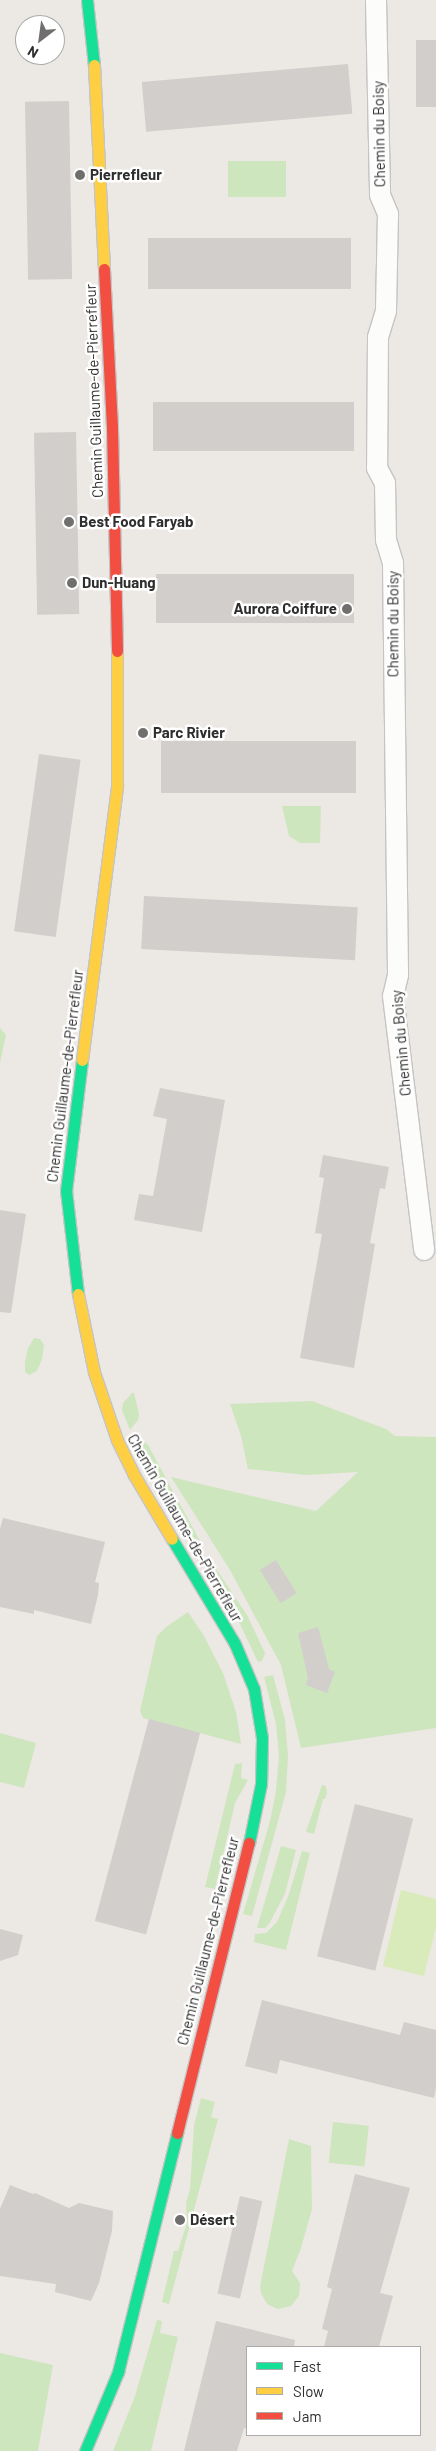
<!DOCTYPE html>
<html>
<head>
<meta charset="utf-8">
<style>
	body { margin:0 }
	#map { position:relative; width:436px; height:2451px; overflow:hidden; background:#ece8e4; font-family:Barlow,sans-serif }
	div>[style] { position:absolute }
	.green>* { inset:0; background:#cee6be; transform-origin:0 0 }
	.pitch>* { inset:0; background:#d9eabb }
	.building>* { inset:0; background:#d1cecb; transform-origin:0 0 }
	.roads { filter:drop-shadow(1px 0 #c5c4c5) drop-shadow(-1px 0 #c5c4c5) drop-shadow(0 1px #c5c4c5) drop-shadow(0 -1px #c5c4c5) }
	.street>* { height:20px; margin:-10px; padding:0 10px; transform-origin:10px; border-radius:10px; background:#fcfcfb }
	.fast>* { height:11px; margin:-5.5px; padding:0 5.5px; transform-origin:5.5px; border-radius:5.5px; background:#16e098 }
	.slow>* { height:11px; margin:-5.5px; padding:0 5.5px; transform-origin:5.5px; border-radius:5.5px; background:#ffcf43 }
	.jam>* { height:11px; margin:-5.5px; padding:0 5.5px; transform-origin:5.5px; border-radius:5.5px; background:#f24e42 }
	.dots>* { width:14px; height:14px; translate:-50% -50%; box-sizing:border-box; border:2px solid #fff; border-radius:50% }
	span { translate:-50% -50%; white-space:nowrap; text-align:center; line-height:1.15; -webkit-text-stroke:5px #fff; paint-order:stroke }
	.street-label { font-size:15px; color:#2e2e2e }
	.poi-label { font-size:15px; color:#2e2e2e; font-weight:700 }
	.left { translate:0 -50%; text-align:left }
	.right { translate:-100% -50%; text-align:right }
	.legend { position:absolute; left:246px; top:2346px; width:175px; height:90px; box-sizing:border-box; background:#fff; border:1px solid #ababab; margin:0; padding:6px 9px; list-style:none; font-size:15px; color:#2e2e2e }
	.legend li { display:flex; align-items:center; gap:10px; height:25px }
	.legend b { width:25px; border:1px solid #ababab }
	.north { position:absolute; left:15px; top:15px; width:50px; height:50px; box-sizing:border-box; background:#fff; border:1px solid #ababab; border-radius:50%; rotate:210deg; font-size:14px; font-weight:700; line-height:20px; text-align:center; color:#2e2e2e }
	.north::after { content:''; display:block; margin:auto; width:18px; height:22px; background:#706f6e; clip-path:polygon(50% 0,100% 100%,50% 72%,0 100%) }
</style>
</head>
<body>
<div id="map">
	<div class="green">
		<div style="left:228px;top:161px;width:58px;height:36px"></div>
		<div style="clip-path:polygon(282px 806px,321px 806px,320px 843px,300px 843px,289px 836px)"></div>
		<div style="clip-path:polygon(0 1028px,6px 1035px,0 1063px)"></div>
		<div style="clip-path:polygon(34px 1338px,40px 1339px,44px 1345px,42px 1359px,37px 1371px,29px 1375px,25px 1372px,25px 1362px,28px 1348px)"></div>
		<div style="clip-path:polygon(132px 1393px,134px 1393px,139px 1414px,138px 1420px,130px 1430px,122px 1410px,123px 1403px)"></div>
		<div style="clip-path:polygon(312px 1401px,386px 1429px,395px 1436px,436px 1437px,436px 1728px,301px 1748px,281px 1665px,230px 1570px,171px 1477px,316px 1511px,358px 1472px,306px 1475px,248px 1469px,241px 1436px,230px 1404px)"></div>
		<div style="clip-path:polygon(134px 1440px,143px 1440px,148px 1445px,200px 1541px,184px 1534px)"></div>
		<div style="clip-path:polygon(200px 1555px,211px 1561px,247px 1615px,265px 1653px,262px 1661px,258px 1662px,237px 1618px,197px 1556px)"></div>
		<div style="clip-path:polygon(188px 1612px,204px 1636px,223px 1673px,236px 1712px,241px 1744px,143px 1718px,140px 1711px,157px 1636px,166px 1627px)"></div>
		<div style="clip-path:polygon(273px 1675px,285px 1720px,288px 1755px,286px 1792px,252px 1916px,243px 1914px,270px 1821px,276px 1791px,279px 1756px,276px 1724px,264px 1677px)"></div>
		<div style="clip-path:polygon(0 1733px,36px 1743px,24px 1788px,0 1782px)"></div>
		<div style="clip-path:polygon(242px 1763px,241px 1778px,248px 1780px,235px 1803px,215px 1889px,205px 1887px,235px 1764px)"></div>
		<div style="clip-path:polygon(322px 1785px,326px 1786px,327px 1793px,325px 1799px,323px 1799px,314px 1834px,306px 1832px)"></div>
		<div style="clip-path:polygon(281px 1846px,296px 1850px,285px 1894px,269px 1924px,265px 1928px,257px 1928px)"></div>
		<div style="clip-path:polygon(302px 1851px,310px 1853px,286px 1950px,254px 1942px,255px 1934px,266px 1933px,277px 1922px,289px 1894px)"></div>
		<div style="clip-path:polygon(201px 2098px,215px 2102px,211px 2117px,218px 2119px,169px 2304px,162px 2302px,174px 2251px,178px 2251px,187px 2223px,186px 2203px,190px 2189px,194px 2125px)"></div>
		<div style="left:333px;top:2122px;width:36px;height:41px;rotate:6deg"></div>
		<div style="clip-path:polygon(289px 2139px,311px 2146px,312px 2209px,301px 2248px,292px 2271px,300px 2283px,299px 2296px,291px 2306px,278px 2309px,267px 2304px,261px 2293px,260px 2287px)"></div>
		<div style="clip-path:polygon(157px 2320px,162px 2321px,160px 2333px,178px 2337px,151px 2451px,113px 2451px,135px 2396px)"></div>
		<div style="clip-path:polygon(0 2353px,53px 2365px,38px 2451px,0 2451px)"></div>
	</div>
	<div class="pitch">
		<div style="clip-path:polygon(401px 1890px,436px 1899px,436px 1927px,424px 1976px,383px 1966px)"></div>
	</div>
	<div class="building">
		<div style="left:416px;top:40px;width:20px;height:67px"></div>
		<div style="left:348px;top:64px;width:50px;height:207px;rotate:85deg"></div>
		<div style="left:69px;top:101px;width:178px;height:44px;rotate:89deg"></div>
		<div style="left:148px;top:238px;width:203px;height:51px"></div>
		<div style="left:153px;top:402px;width:201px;height:49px"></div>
		<div style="left:76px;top:432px;width:182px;height:42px;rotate:89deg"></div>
		<div style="left:354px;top:574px;width:49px;height:198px;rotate:90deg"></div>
		<div style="left:356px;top:741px;width:52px;height:195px;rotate:90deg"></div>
		<div style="left:39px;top:754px;width:42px;height:179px;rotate:8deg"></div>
		<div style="left:144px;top:896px;width:214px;height:53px;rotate:3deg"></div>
		<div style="clip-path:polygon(160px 1088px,225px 1100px,202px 1232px,134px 1220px,139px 1194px,153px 1196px,167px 1119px,153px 1116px)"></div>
		<div style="clip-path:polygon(323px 1155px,389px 1167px,385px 1189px,380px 1188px,370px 1243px,375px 1244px,354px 1368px,300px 1358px,322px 1234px,315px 1233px,324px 1178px,319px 1177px)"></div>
		<div style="clip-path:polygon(0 1210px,26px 1214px,11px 1313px,0 1312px)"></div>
		<div style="clip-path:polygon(3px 1518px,105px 1542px,95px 1582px,99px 1583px,98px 1595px,91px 1624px,34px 1610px,34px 1614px,0 1607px,0 1529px)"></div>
		<div style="left:276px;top:1560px;width:39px;height:19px;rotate:58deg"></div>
		<div style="clip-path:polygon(318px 1627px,329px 1669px,335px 1672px,327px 1693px,306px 1685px,308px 1678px,298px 1633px)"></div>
		<div style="left:149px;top:1719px;width:53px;height:209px;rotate:15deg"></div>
		<div style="left:355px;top:1804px;width:60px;height:157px;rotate:14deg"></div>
		<div style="clip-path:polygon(0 1929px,23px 1935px,18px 1955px,0 1961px)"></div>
		<div style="clip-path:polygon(262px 2000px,400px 2035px,404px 2022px,436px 2030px,436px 2088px,434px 2098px,280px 2060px,277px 2074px,245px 2066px)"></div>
		<div style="clip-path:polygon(355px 2174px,410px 2188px,380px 2293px,393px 2296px,379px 2347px,324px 2347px,328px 2331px,322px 2329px,332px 2289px,327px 2287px)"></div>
		<div style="clip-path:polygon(10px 2185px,33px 2194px,35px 2193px,69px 2208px,79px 2203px,113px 2211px,112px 2231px,99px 2283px,91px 2301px,55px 2292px,56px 2284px,0 2276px,0 2209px)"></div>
		<div style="left:240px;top:2196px;width:23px;height:100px;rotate:13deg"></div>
		<div style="clip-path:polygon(216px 2321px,295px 2340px,294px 2347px,247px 2347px,247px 2429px,244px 2428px,237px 2451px,184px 2451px)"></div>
	</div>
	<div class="roads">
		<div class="street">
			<div style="left:376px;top:0;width:195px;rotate:88.8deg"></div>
			<div style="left:380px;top:195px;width:21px;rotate:67deg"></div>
			<div style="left:388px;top:214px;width:97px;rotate:91.2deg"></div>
			<div style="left:386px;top:311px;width:27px;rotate:107deg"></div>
			<div style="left:378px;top:337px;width:131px;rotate:90.4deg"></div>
			<div style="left:377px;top:468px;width:17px;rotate:62deg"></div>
			<div style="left:385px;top:483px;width:57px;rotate:89deg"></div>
			<div style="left:386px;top:540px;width:24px;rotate:73deg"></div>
			<div style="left:393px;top:563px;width:412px;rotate:89.3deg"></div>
			<div style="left:398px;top:975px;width:22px;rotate:103deg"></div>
			<div style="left:393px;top:996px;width:256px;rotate:83deg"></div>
		</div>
		<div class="fast">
			<div style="left:87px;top:0;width:65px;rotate:83.9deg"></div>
			<div style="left:78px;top:1294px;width:104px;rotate:-96.6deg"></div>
			<div style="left:66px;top:1191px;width:132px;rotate:-83deg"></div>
			<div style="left:172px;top:1539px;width:122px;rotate:59deg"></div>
			<div style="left:235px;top:1644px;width:49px;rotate:67.1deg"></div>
			<div style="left:254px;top:1689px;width:50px;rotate:80.7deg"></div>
			<div style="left:262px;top:1738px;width:46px;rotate:91.2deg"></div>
			<div style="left:261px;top:1784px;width:60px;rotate:101.5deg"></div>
			<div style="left:85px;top:2451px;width:86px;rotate:-67.3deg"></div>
			<div style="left:118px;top:2372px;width:246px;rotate:-76.1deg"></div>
		</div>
		<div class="slow">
			<div style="left:94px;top:65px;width:204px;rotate:87.2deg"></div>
			<div style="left:82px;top:1060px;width:277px;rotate:-82.7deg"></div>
			<div style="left:117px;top:785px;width:134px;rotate:-90deg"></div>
			<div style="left:78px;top:1294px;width:80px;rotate:78.4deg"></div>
			<div style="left:94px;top:1372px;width:72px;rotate:71.3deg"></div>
			<div style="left:117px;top:1440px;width:39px;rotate:64deg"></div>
			<div style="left:134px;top:1475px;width:74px;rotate:59.3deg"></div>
		</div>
		<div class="jam">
			<div style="left:104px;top:269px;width:159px;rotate:87.1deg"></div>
			<div style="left:112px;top:428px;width:223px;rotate:88.7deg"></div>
			<div style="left:177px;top:2133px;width:299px;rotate:-76.1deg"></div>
		</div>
	</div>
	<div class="dots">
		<div style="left:80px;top:175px;background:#706f6e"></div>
		<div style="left:69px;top:522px;background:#706f6e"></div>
		<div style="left:72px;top:583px;background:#706f6e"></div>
		<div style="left:347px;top:609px;background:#706f6e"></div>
		<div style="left:143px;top:733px;background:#706f6e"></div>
		<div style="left:180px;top:2220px;background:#706f6e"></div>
	</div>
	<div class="street-label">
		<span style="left:379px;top:134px;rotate:-91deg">Chemin du Boisy</span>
		<span style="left:94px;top:391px;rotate:-92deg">Chemin Guillaume-de-Pierrefleur</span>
		<span style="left:393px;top:624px;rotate:-90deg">Chemin du Boisy</span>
		<span style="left:401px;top:1043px;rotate:-95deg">Chemin du Boisy</span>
		<span style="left:65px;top:1076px;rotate:-83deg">Chemin Guillaume-de-Pierrefleur</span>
		<span style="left:185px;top:1528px;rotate:60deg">Chemin Guillaume-de-Pierrefleur</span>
		<span style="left:208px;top:1941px;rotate:-76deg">Chemin Guillaume-de-Pierrefleur</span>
	</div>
	<div class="poi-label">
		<span class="left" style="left:90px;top:175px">Pierrefleur</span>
		<span class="left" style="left:79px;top:522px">Best Food Faryab</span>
		<span class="left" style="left:82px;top:583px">Dun-Huang</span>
		<span class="right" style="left:337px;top:609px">Aurora Coiffure</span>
		<span class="left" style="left:153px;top:733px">Parc Rivier</span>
		<span class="left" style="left:190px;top:2220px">Désert</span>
	</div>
	<ul class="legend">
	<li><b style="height:6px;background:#16e098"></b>Fast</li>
	<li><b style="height:6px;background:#ffcf43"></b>Slow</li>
	<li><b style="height:6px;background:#f24e42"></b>Jam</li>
	</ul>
	<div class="north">N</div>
</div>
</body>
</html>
